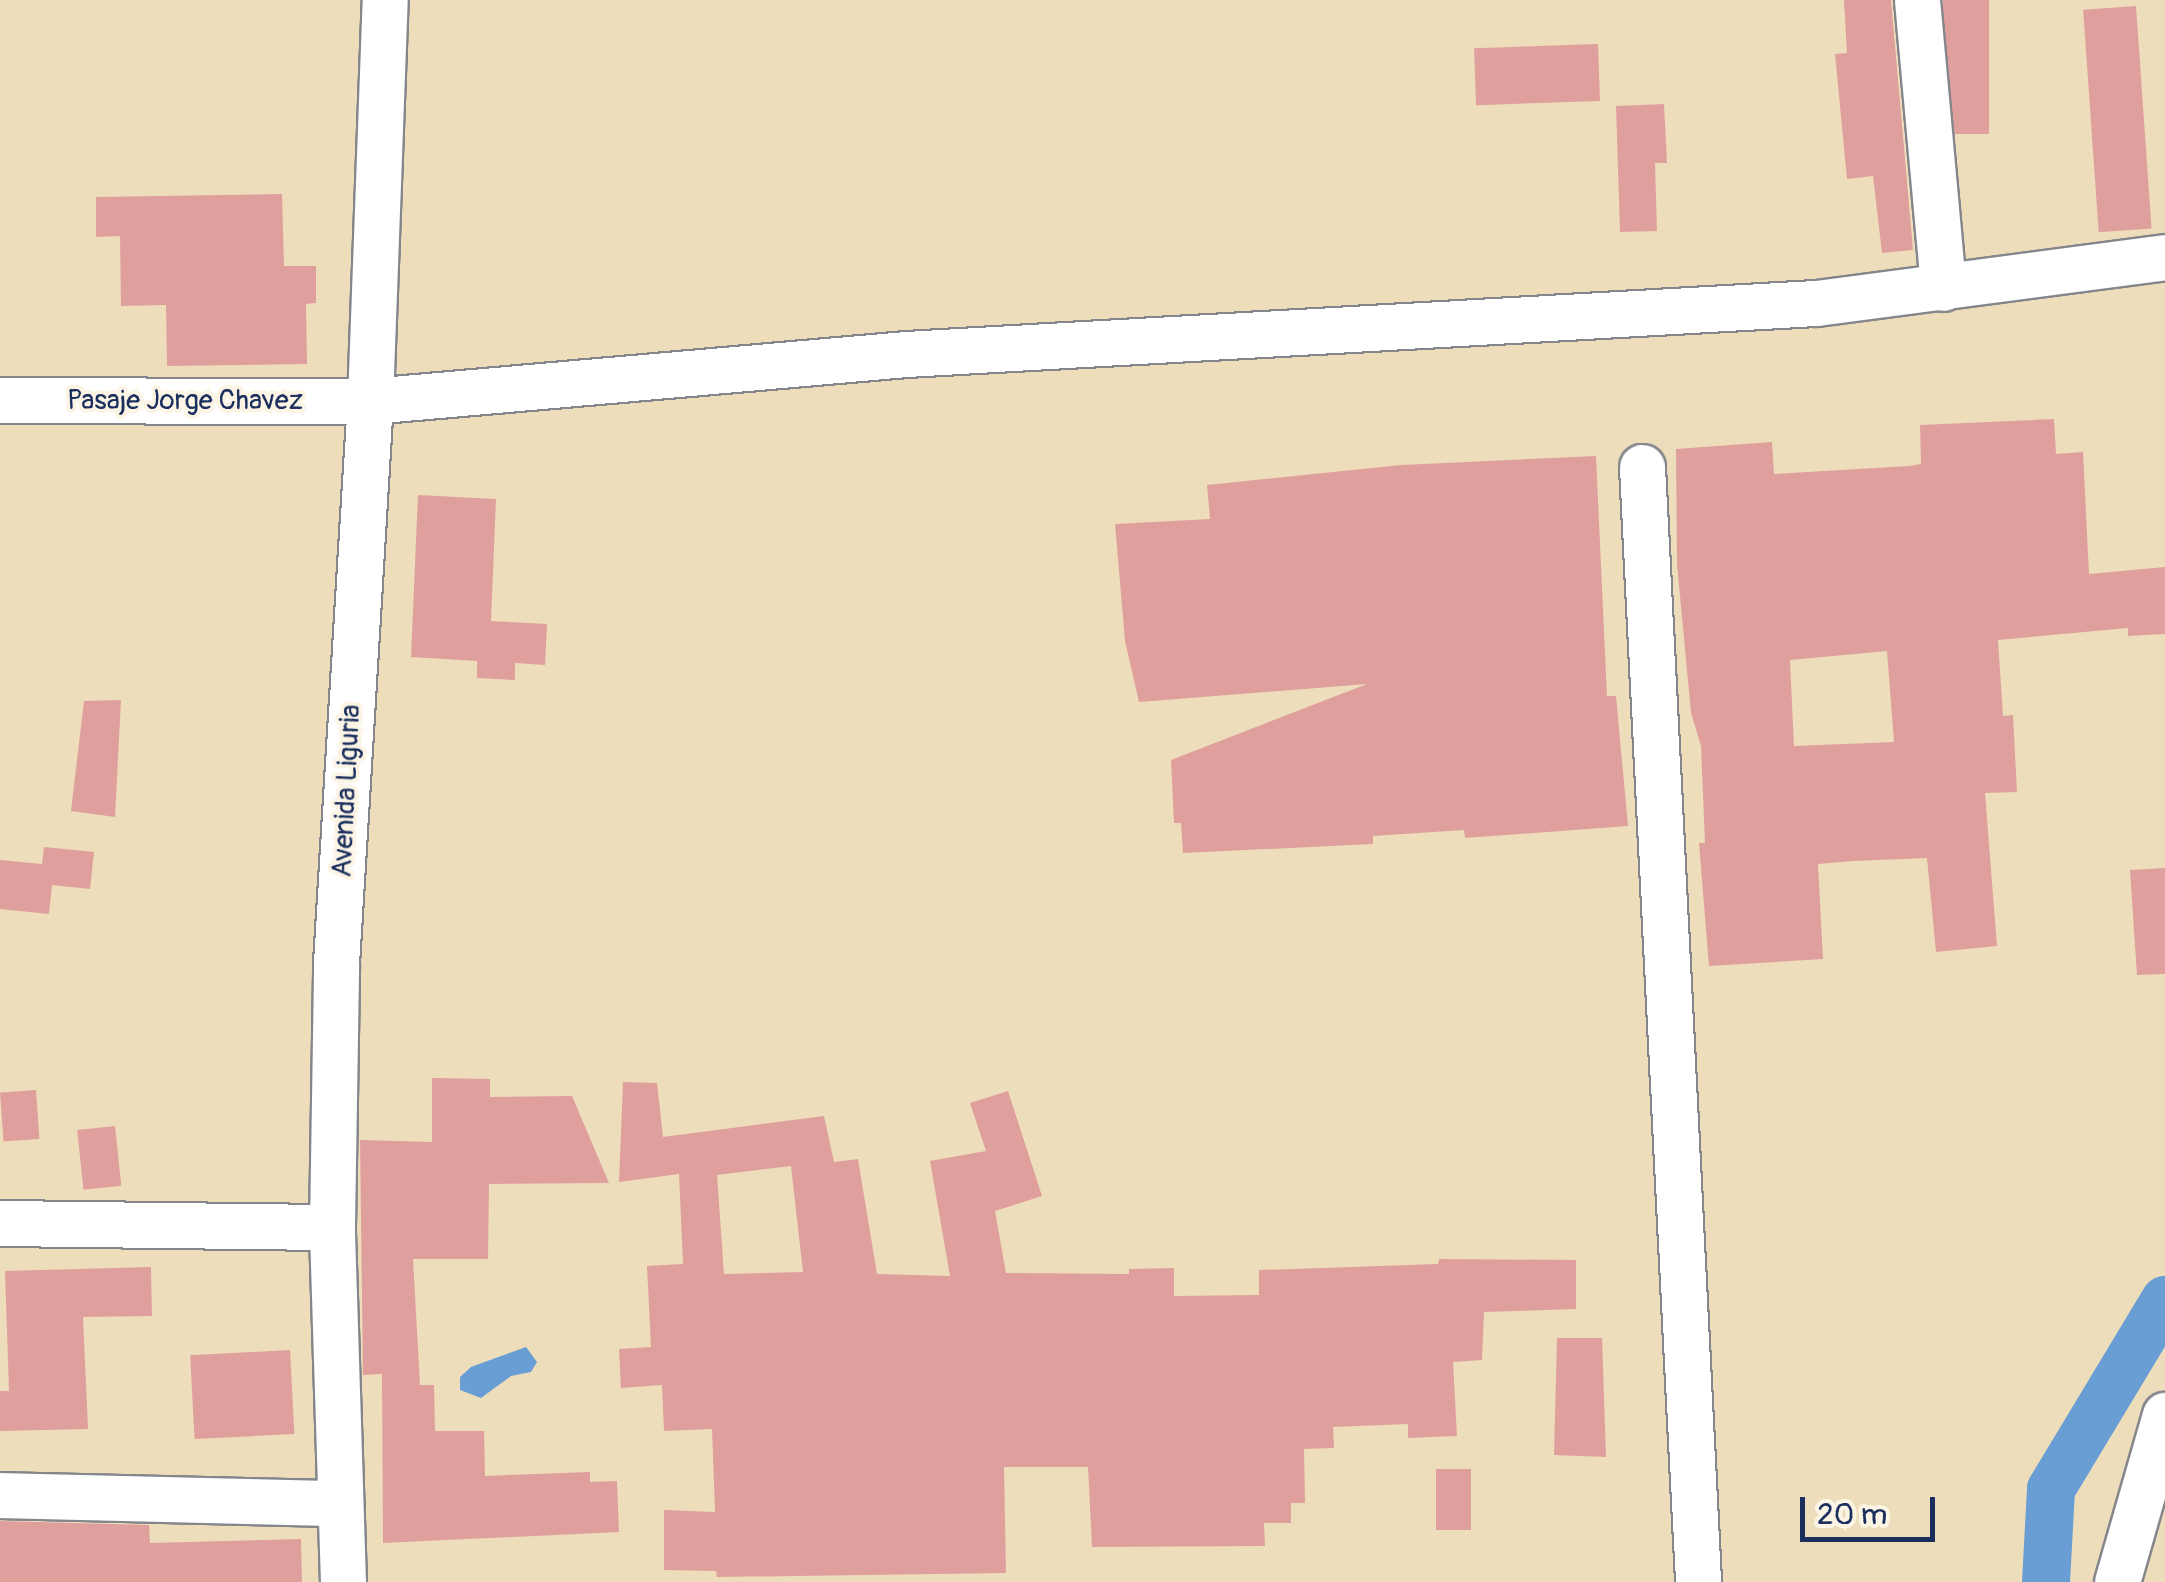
<!DOCTYPE html>
<html>
<head>
<meta charset="utf-8">
<style>
	body { margin:0 }
	#map { position:relative; width:2165px; height:1582px; overflow:hidden; background:#edddba; font-family:Pangolin,sans-serif }
	div>[style] { position:absolute }
	.water>* { inset:0; background:#699ed5 }
	.canal>* { height:48px; margin:-24px; padding:0 24px; transform-origin:24px; border-radius:24px; background:#699ed5 }
	.building>* { inset:0; background:#dfa09d; transform-origin:0 0 }
	.roads { filter:drop-shadow(2px 0 #84868c) drop-shadow(-2px 0 #84868c) drop-shadow(0 2px #84868c) drop-shadow(0 -2px #84868c) }
	.minor>* { height:45px; margin:-22.5px; padding:0 22.5px; transform-origin:22.5px; border-radius:22.5px; background:#fff }
	span { translate:-50% -50%; white-space:nowrap; text-align:center; line-height:1.15; -webkit-text-stroke:8px #fcf5e5; paint-order:stroke }
	.street-label { font-size:28px; color:#1b2f5e }
	.scale { position:absolute; left:1800px; top:1497px; width:135px; height:45px; box-sizing:border-box; border:5px solid #1b2f5e; border-top:0; padding-left:12px; font-size:30px; line-height:35px; white-space:nowrap; color:#1b2f5e; -webkit-text-stroke:8px #fcf5e5; paint-order:stroke }
</style>
</head>
<body>
<div id="map">
	<div class="water">
		<div style="clip-path:polygon(526px 1347px,537px 1362px,531px 1372px,511px 1376px,481px 1398px,460px 1390px,460px 1377px,471px 1367px)"></div>
	</div>
	<div class="canal">
		<div style="left:2046px;top:1582px;width:93px;rotate:-86.9deg"></div>
		<div style="left:2051px;top:1489px;width:221px;rotate:-58.9deg"></div>
	</div>
	<div class="building">
		<div style="clip-path:polygon(1844px 0,1891px 0,1913px 250px,1882px 253px,1873px 176px,1847px 179px,1835px 54px,1847px 53px)"></div>
		<div style="left:1943px;top:0;width:46px;height:134px"></div>
		<div style="left:2136px;top:6px;width:223px;height:53px;rotate:86deg"></div>
		<div style="left:1598px;top:44px;width:57px;height:124px;rotate:88deg"></div>
		<div style="clip-path:polygon(1664px 104px,1667px 163px,1655px 163px,1657px 231px,1620px 232px,1616px 106px)"></div>
		<div style="clip-path:polygon(282px 194px,284px 266px,316px 266px,316px 303px,306px 304px,307px 364px,167px 366px,166px 305px,121px 306px,120px 236px,96px 237px,96px 197px)"></div>
		<div style="clip-path:polygon(evenodd,2054px 419px,2056px 454px,2083px 452px,2089px 574px,2165px 567px,2165px 634px,2128px 636px,2128px 628px,1998px 640px,2003px 716px,2013px 715px,2017px 792px,1985px 793px,1997px 946px,1936px 952px,1927px 858px,1853px 861px,1818px 864px,1823px 959px,1709px 966px,1699px 843px,1705px 843px,1701px 746px,1691px 713px,1677px 564px,1676px 449px,1772px 442px,1774px 474px,1909px 466px,1921px 464px,1920px 425px,2054px 419px,1887px 651px,1894px 742px,1794px 746px,1790px 660px,1887px 651px)"></div>
		<div style="clip-path:polygon(1596px 456px,1607px 696px,1616px 696px,1628px 826px,1465px 838px,1464px 830px,1373px 836px,1373px 844px,1183px 853px,1181px 823px,1174px 823px,1171px 760px,1367px 684px,1139px 702px,1125px 641px,1115px 524px,1210px 519px,1207px 485px,1401px 465px)"></div>
		<div style="clip-path:polygon(418px 495px,496px 499px,491px 621px,547px 624px,545px 665px,515px 663px,515px 680px,477px 678px,477px 661px,411px 657px)"></div>
		<div style="clip-path:polygon(121px 700px,115px 817px,71px 811px,84px 701px)"></div>
		<div style="clip-path:polygon(44px 847px,94px 852px,90px 889px,52px 885px,49px 914px,0 909px,0 860px,42px 864px)"></div>
		<div style="clip-path:polygon(2165px 868px,2165px 974px,2137px 975px,2130px 870px)"></div>
		<div style="clip-path:polygon(432px 1078px,490px 1079px,490px 1097px,572px 1096px,609px 1183px,489px 1184px,488px 1259px,413px 1259px,420px 1385px,434px 1385px,435px 1431px,484px 1431px,485px 1476px,590px 1472px,590px 1482px,617px 1481px,619px 1532px,383px 1543px,382px 1374px,363px 1375px,360px 1140px,432px 1142px)"></div>
		<div style="clip-path:polygon(evenodd,623px 1082px,657px 1083px,663px 1137px,824px 1116px,834px 1162px,858px 1159px,877px 1274px,950px 1276px,930px 1161px,986px 1151px,970px 1103px,1008px 1091px,1042px 1196px,995px 1211px,1006px 1273px,1129px 1274px,1129px 1269px,1174px 1268px,1174px 1296px,1259px 1295px,1259px 1270px,1438px 1264px,1439px 1259px,1576px 1260px,1576px 1309px,1484px 1312px,1482px 1360px,1453px 1362px,1457px 1436px,1408px 1438px,1408px 1424px,1333px 1427px,1334px 1448px,1304px 1449px,1305px 1503px,1291px 1503px,1291px 1523px,1264px 1523px,1265px 1546px,1092px 1547px,1088px 1467px,1004px 1467px,1006px 1573px,717px 1577px,716px 1571px,664px 1570px,664px 1510px,715px 1512px,712px 1429px,664px 1431px,662px 1385px,621px 1388px,619px 1349px,651px 1347px,647px 1266px,683px 1264px,679px 1174px,619px 1182px,623px 1082px,791px 1166px,803px 1272px,724px 1274px,717px 1175px,791px 1166px)"></div>
		<div style="left:36px;top:1090px;width:49px;height:36px;rotate:86deg"></div>
		<div style="left:115px;top:1126px;width:60px;height:38px;rotate:84deg"></div>
		<div style="clip-path:polygon(151px 1267px,152px 1316px,83px 1317px,88px 1429px,0 1431px,0 1391px,9px 1391px,5px 1271px)"></div>
		<div style="clip-path:polygon(1557px 1338px,1602px 1338px,1606px 1457px,1554px 1455px)"></div>
		<div style="left:290px;top:1350px;width:84px;height:100px;rotate:87deg"></div>
		<div style="left:1436px;top:1469px;width:35px;height:61px"></div>
		<div style="clip-path:polygon(0 1521px,149px 1525px,150px 1543px,301px 1539px,302px 1582px,0 1582px)"></div>
	</div>
	<div class="roads">
		<div class="minor">
			<div style="left:1917px;top:0;width:289px;rotate:84.8deg"></div>
			<div style="left:0;top:400px;width:370px;rotate:0.2deg"></div>
			<div style="left:370px;top:401px;width:538px;rotate:-5.01deg"></div>
			<div style="left:906px;top:354px;width:911px;rotate:-3.21deg"></div>
			<div style="left:1816px;top:303px;width:352px;rotate:-7.5deg"></div>
			<div style="left:1642px;top:467px;width:1116px;rotate:87.12deg"></div>
			<div style="left:0;top:1223px;width:332px;rotate:0.7deg"></div>
			<div style="left:0;top:1495px;width:338px;rotate:1.4deg"></div>
			<div style="left:343px;top:1582px;width:355px;rotate:-91.8deg"></div>
			<div style="left:332px;top:1227px;width:264px;rotate:-89.1deg"></div>
			<div style="left:336px;top:963px;width:563px;rotate:-86.54deg"></div>
			<div style="left:370px;top:401px;width:401px;rotate:-87.9deg"></div>
			<div style="left:2117px;top:1582px;width:174px;rotate:-74deg"></div>
		</div>
	</div>
	<div class="street-label">
		<span style="left:185px;top:401px">Pasaje Jorge Chavez</span>
		<span style="left:347px;top:791px;rotate:-87deg">Avenida Liguria</span>
	</div>
	<div class="scale">20 m</div>
</div>
</body>
</html>
